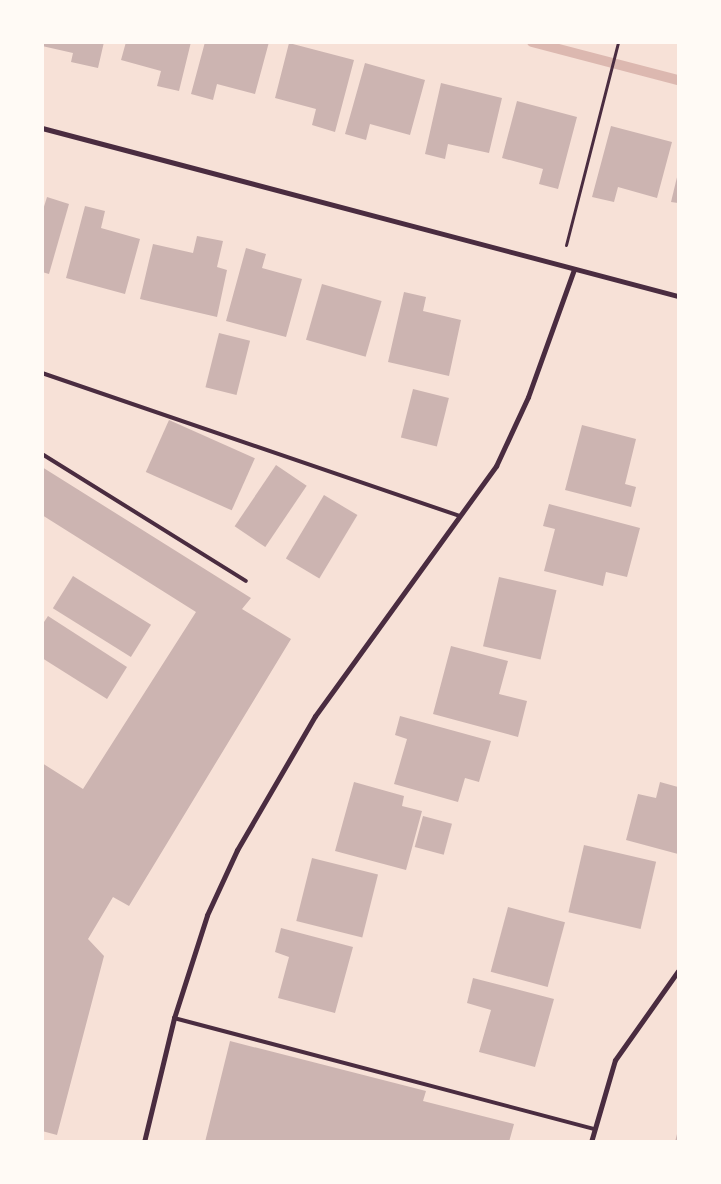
<!DOCTYPE html>
<html>
<head>
<meta charset="utf-8">
<style>
	body { margin:0 }
	#map { position:relative; width:721px; height:1184px; overflow:hidden; background:#f7e1d7; font-family:"Source Sans 3",sans-serif }
	div>[style] { position:absolute }
	.stream>* { height:10px; margin:-5px; padding:0 5px; transform-origin:5px; border-radius:5px; background:#dcb8b0 }
	.building>* { inset:0; background:#ccb4b1; transform-origin:0 0 }
	.path>* { height:3px; margin:-1.5px; padding:0 1.5px; transform-origin:1.5px; border-radius:1.5px; background:#4a2c40 }
	.service>* { height:4px; margin:-2px; padding:0 2px; transform-origin:2px; border-radius:2px; background:#4a2c40 }
	.minor>* { height:5px; margin:-2.5px; padding:0 2.5px; transform-origin:2.5px; border-radius:2.5px; background:#4a2c40 }
	span { translate:-50% -50%; white-space:nowrap; text-align:center; line-height:1.15; -webkit-text-stroke:4px #fffaf5; paint-order:stroke }
	.frame { position:absolute; inset:0; border:44px solid #fffaf5; pointer-events:none }
</style>
</head>
<body>
<div id="map">
	<div class="stream">
		<div style="left:532px;top:42px;width:151px;rotate:14.6deg"></div>
	</div>
	<div class="building">
		<div style="clip-path:polygon(42px 42px,104px 42px,98px 68px,71px 62px,73px 53px,42px 46px)"></div>
		<div style="clip-path:polygon(126px 42px,191px 42px,179px 91px,157px 86px,161px 71px,121px 60px)"></div>
		<div style="clip-path:polygon(205px 42px,269px 42px,255px 94px,217px 84px,213px 100px,191px 94px)"></div>
		<div style="clip-path:polygon(289px 43px,354px 60px,335px 132px,312px 125px,316px 109px,275px 98px)"></div>
		<div style="clip-path:polygon(365px 63px,425px 80px,410px 135px,370px 124px,366px 140px,345px 134px)"></div>
		<div style="clip-path:polygon(441px 83px,502px 98px,489px 153px,448px 144px,445px 159px,425px 154px)"></div>
		<div style="clip-path:polygon(517px 101px,577px 117px,558px 189px,539px 184px,543px 169px,502px 158px)"></div>
		<div style="clip-path:polygon(611px 126px,672px 142px,657px 198px,618px 187px,614px 202px,592px 197px)"></div>
		<div style="clip-path:polygon(678px 173px,678px 203px,671px 202px)"></div>
		<div style="clip-path:polygon(47px 197px,69px 204px,49px 274px,42px 272px,42px 213px)"></div>
		<div style="clip-path:polygon(85px 206px,105px 211px,101px 228px,140px 239px,125px 294px,66px 278px)"></div>
		<div style="clip-path:polygon(197px 236px,223px 241px,217px 267px,227px 270px,217px 317px,140px 299px,153px 244px,193px 253px)"></div>
		<div style="clip-path:polygon(246px 248px,266px 254px,262px 268px,302px 279px,286px 337px,226px 321px)"></div>
		<div style="left:322px;top:284px;width:62px;height:58px;rotate:16deg"></div>
		<div style="clip-path:polygon(404px 292px,426px 297px,423px 311px,461px 320px,449px 376px,388px 362px)"></div>
		<div style="left:219px;top:333px;width:32px;height:56px;rotate:14deg"></div>
		<div style="left:413px;top:389px;width:37px;height:50px;rotate:14deg"></div>
		<div style="left:169px;top:420px;width:94px;height:57px;rotate:24deg"></div>
		<div style="clip-path:polygon(582px 425px,636px 439px,625px 484px,636px 487px,631px 507px,565px 490px)"></div>
		<div style="left:276px;top:465px;width:37px;height:74px;rotate:34deg"></div>
		<div style="clip-path:polygon(42px 467px,251px 598px,242px 609px,291px 639px,129px 906px,113px 897px,88px 939px,104px 956px,57px 1135px,42px 1131px,42px 763px,83px 789px,196px 612px,42px 515px)"></div>
		<div style="left:324px;top:495px;width:39px;height:74px;rotate:31deg"></div>
		<div style="clip-path:polygon(549px 504px,640px 528px,627px 577px,606px 572px,603px 586px,544px 571px,555px 529px,543px 526px)"></div>
		<div style="left:73px;top:576px;width:92px;height:38px;rotate:32deg"></div>
		<div style="left:499px;top:577px;width:59px;height:71px;rotate:13deg"></div>
		<div style="clip-path:polygon(48px 616px,127px 667px,107px 699px,42px 658px,42px 625px)"></div>
		<div style="clip-path:polygon(451px 646px,508px 661px,499px 694px,527px 701px,518px 737px,433px 714px)"></div>
		<div style="clip-path:polygon(400px 716px,491px 741px,479px 782px,465px 778px,458px 802px,394px 784px,407px 739px,395px 735px)"></div>
		<div style="clip-path:polygon(354px 782px,404px 796px,402px 806px,422px 811px,406px 870px,335px 851px)"></div>
		<div style="clip-path:polygon(660px 782px,678px 787px,678px 854px,626px 840px,638px 794px,656px 798px)"></div>
		<div style="left:423px;top:816px;width:30px;height:32px;rotate:15deg"></div>
		<div style="left:584px;top:845px;width:74px;height:69px;rotate:13deg"></div>
		<div style="left:312px;top:858px;width:68px;height:65px;rotate:14deg"></div>
		<div style="left:508px;top:907px;width:59px;height:67px;rotate:15deg"></div>
		<div style="clip-path:polygon(281px 928px,353px 947px,335px 1013px,278px 998px,289px 957px,275px 952px)"></div>
		<div style="clip-path:polygon(473px 978px,554px 999px,535px 1067px,479px 1052px,491px 1010px,467px 1003px)"></div>
		<div style="clip-path:polygon(230px 1041px,426px 1091px,423px 1101px,514px 1124px,509px 1142px,205px 1142px)"></div>
		<div style="clip-path:polygon(678px 1130px,678px 1142px,675px 1142px)"></div>
	</div>
	<div class="path">
		<div style="left:566px;top:245px;width:210px;rotate:-75.6deg"></div>
	</div>
	<div class="service">
		<div style="left:42px;top:373px;width:442px;rotate:18.9deg"></div>
		<div style="left:42px;top:454px;width:240px;rotate:31.9deg"></div>
		<div style="left:174px;top:1018px;width:434px;rotate:14.8deg"></div>
	</div>
	<div class="minor">
		<div style="left:42px;top:128px;width:658px;rotate:14.8deg"></div>
		<div style="left:144px;top:1142px;width:128px;rotate:-76.4deg"></div>
		<div style="left:174px;top:1018px;width:108px;rotate:-72.2deg"></div>
		<div style="left:207px;top:915px;width:72px;rotate:-65.2deg"></div>
		<div style="left:237px;top:850px;width:155px;rotate:-59.8deg"></div>
		<div style="left:315px;top:716px;width:309px;rotate:-54.1deg"></div>
		<div style="left:496px;top:466px;width:76px;rotate:-65.1deg"></div>
		<div style="left:528px;top:397px;width:136px;rotate:-70.2deg"></div>
		<div style="left:591px;top:1142px;width:85px;rotate:-73.7deg"></div>
		<div style="left:615px;top:1060px;width:109px;rotate:-54.7deg"></div>
	</div>
	<div class="frame"></div>
</div>
</body>
</html>
